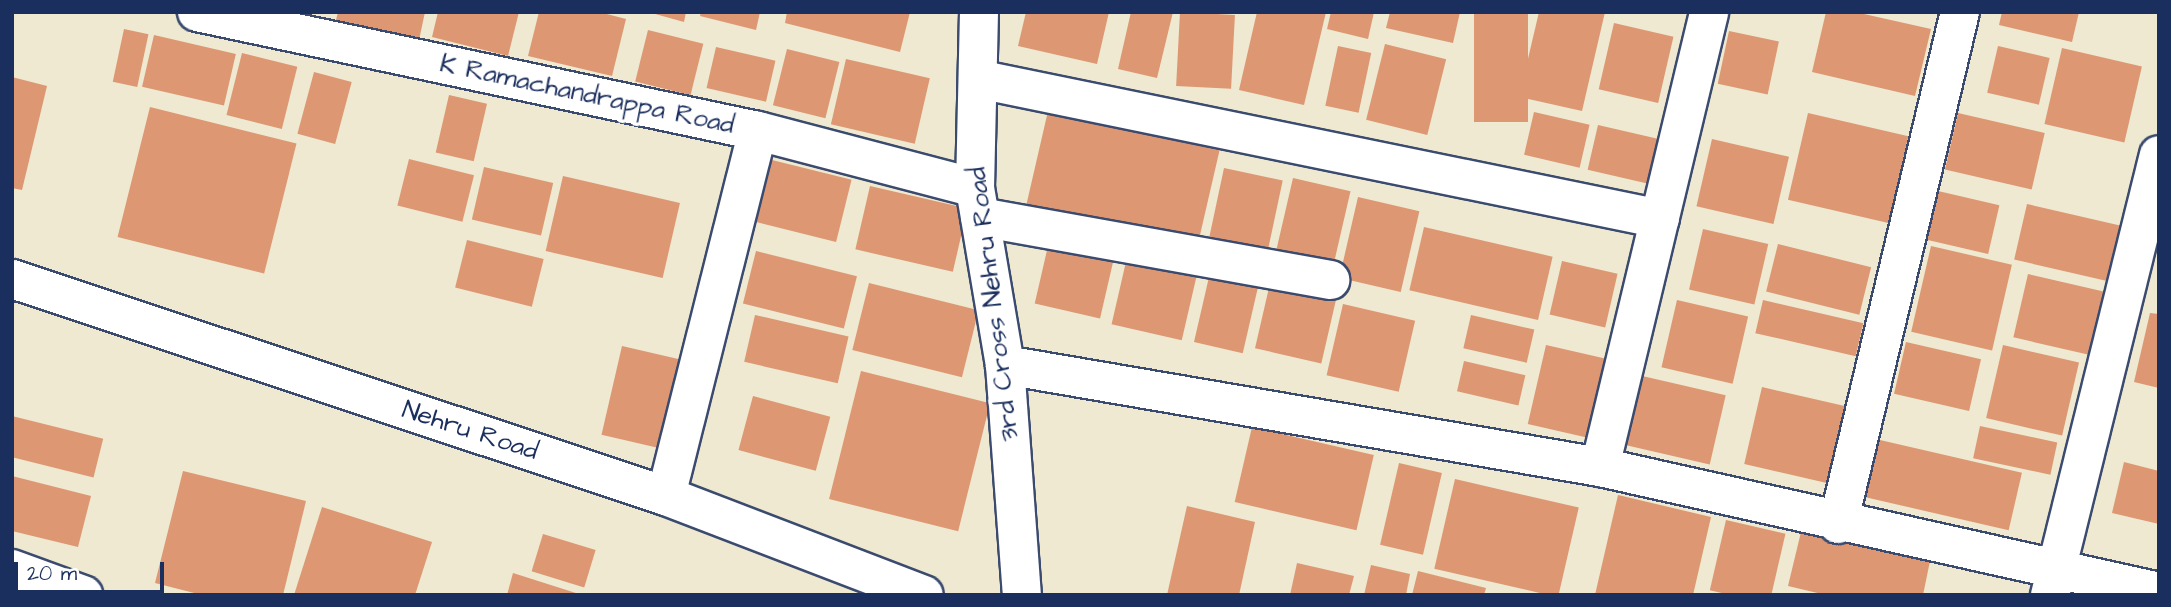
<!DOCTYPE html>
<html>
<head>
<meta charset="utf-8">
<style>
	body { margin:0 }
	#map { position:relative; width:2171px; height:607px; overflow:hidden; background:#eee9d0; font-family:"Architects Daughter",sans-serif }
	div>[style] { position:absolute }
	.building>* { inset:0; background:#dd9772; transform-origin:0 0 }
	.roads { filter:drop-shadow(2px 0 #3b4b6f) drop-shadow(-2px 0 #3b4b6f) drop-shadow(0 2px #3b4b6f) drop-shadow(0 -2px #3b4b6f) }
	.street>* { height:38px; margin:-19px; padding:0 19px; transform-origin:19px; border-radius:19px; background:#fff }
	.secondary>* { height:38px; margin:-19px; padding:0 19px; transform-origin:19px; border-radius:19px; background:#fff }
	span { translate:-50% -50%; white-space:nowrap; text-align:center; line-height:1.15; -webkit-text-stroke:7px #fff; paint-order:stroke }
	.street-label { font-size:26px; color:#1b2f5e }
	.frame { position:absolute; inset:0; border:14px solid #1b2f5e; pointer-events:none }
	.scale { position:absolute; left:14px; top:562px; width:150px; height:32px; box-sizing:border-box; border:4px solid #1b2f5e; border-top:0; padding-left:9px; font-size:21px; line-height:24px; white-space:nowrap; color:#1b2f5e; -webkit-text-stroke:5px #fff; paint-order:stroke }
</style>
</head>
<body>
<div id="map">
	<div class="building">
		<div style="clip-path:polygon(338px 12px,425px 12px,419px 40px,336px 20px)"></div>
		<div style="clip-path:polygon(438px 12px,519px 12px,508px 56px,432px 37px)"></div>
		<div style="clip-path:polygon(539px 12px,599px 12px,626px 19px,612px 76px,528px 56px)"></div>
		<div style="clip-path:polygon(648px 12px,686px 12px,684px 22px)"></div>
		<div style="clip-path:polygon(701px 12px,760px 12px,756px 30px,700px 16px)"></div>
		<div style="clip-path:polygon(787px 12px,910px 12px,900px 52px,785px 23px)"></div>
		<div style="clip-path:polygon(1026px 12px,1109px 12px,1097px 64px,1018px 46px)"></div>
		<div style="clip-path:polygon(1131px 12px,1173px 12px,1157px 78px,1118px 69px)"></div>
		<div style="left:1180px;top:12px;width:55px;height:74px;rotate:3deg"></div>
		<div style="clip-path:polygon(1257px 12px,1326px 12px,1304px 105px,1239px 90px)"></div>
		<div style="clip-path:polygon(1331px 12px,1374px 12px,1368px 39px,1327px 29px)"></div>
		<div style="clip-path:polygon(1390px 12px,1460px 12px,1453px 43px,1386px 28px)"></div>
		<div style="left:1474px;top:12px;width:54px;height:110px"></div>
		<div style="clip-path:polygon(1539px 12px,1605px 12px,1582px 111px,1519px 97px)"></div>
		<div style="clip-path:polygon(1826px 12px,1855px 12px,1931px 29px,1915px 96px,1812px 72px)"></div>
		<div style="clip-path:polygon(2002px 12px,2079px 12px,2072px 42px,1999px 25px)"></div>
		<div style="left:1614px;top:23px;width:61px;height:68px;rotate:13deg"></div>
		<div style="left:124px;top:29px;width:25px;height:54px;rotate:12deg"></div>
		<div style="left:648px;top:30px;width:57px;height:53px;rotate:14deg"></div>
		<div style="left:1729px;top:31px;width:51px;height:54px;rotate:12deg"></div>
		<div style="left:154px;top:35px;width:84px;height:53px;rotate:13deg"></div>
		<div style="left:1385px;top:44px;width:63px;height:78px;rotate:14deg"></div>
		<div style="left:1338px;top:46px;width:34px;height:61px;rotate:12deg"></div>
		<div style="left:1998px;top:46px;width:53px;height:48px;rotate:13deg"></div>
		<div style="left:716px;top:47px;width:61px;height:42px;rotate:13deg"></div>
		<div style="left:2062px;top:48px;width:82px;height:78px;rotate:13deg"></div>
		<div style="left:787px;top:49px;width:54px;height:58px;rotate:14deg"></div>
		<div style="left:242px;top:53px;width:57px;height:64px;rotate:14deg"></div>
		<div style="left:846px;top:59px;width:86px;height:67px;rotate:13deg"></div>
		<div style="left:314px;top:72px;width:39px;height:64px;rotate:15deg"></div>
		<div style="clip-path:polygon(12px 77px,47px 86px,22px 190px,12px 188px)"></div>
		<div style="left:449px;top:95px;width:39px;height:59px;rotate:13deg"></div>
		<div style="left:150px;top:107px;width:151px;height:134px;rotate:14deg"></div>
		<div style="left:1048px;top:111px;width:176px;height:102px;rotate:13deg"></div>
		<div style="left:1534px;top:112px;width:57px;height:44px;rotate:13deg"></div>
		<div style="left:1808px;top:113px;width:103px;height:89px;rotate:13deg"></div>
		<div style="left:1958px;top:113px;width:89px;height:58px;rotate:13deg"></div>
		<div style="left:1598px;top:125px;width:69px;height:46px;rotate:13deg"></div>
		<div style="left:1712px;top:139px;width:79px;height:69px;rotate:13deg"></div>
		<div style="left:409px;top:159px;width:67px;height:48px;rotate:14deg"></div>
		<div style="left:772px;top:160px;width:82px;height:64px;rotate:14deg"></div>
		<div style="left:484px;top:167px;width:71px;height:54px;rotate:13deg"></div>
		<div style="left:1224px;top:168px;width:60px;height:70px;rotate:12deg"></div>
		<div style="left:563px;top:176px;width:120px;height:77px;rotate:13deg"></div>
		<div style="left:1293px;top:178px;width:59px;height:75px;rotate:13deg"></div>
		<div style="left:870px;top:186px;width:100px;height:65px;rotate:13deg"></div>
		<div style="left:1938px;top:191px;width:63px;height:50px;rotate:13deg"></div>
		<div style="left:1358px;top:197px;width:63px;height:83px;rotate:13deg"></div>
		<div style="left:2027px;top:204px;width:101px;height:57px;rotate:13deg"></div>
		<div style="left:1424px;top:227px;width:132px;height:65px;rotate:13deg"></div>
		<div style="left:1703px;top:229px;width:67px;height:62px;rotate:13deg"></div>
		<div style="left:467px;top:240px;width:79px;height:49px;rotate:14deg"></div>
		<div style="left:1778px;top:244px;width:96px;height:49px;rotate:14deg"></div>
		<div style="left:1048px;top:246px;width:67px;height:59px;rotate:13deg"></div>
		<div style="left:1931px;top:246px;width:83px;height:88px;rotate:13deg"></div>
		<div style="left:756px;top:251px;width:104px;height:54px;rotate:14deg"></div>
		<div style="left:1128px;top:253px;width:72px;height:73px;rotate:13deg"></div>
		<div style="left:1562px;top:261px;width:57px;height:55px;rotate:13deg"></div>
		<div style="left:1212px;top:264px;width:50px;height:80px;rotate:13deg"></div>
		<div style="left:2028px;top:274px;width:82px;height:65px;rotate:13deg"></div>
		<div style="left:1271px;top:279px;width:68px;height:71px;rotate:13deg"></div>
		<div style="left:869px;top:283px;width:113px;height:69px;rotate:14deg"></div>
		<div style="left:1677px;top:300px;width:73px;height:69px;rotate:13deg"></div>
		<div style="left:1763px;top:300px;width:103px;height:34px;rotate:13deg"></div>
		<div style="left:1343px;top:304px;width:74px;height:73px;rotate:13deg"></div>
		<div style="clip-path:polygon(2150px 313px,2159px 314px,2159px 388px,2134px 382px)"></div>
		<div style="left:755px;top:315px;width:96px;height:48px;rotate:13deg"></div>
		<div style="left:1471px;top:315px;width:65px;height:34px;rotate:13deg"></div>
		<div style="left:1906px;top:342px;width:77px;height:53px;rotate:13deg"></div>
		<div style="left:1546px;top:345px;width:65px;height:81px;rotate:13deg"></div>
		<div style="left:2003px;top:345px;width:78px;height:75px;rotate:13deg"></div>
		<div style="left:622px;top:346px;width:61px;height:91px;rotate:13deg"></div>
		<div style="left:1464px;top:361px;width:63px;height:31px;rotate:13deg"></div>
		<div style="left:861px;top:371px;width:133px;height:132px;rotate:14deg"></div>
		<div style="left:1638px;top:375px;width:90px;height:71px;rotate:13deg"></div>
		<div style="left:1762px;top:387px;width:87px;height:79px;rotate:13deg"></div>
		<div style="left:753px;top:396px;width:80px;height:56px;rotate:15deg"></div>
		<div style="left:12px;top:416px;width:94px;height:40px;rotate:14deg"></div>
		<div style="left:1980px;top:426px;width:79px;height:33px;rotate:12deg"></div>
		<div style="left:1252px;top:427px;width:125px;height:77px;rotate:13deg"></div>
		<div style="left:1867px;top:437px;width:159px;height:59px;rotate:13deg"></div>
		<div style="clip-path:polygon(2124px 462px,2159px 471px,2159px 524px,2112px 513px)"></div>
		<div style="left:1399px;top:463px;width:44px;height:84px;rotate:13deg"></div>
		<div style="clip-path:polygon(183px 471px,306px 501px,283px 595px,202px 595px,155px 583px)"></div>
		<div style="clip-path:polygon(12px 476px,91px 496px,78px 547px,12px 531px)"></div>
		<div style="left:1455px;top:479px;width:127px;height:92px;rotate:13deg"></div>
		<div style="clip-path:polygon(1618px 495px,1711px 517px,1693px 595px,1595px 595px)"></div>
		<div style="clip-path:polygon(1187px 506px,1255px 522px,1239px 595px,1167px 595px)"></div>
		<div style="clip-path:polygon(322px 507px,432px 542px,415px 595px,294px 595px)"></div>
		<div style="left:1726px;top:520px;width:61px;height:72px;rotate:13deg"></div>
		<div style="clip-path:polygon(1801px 532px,1930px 561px,1923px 595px,1826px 595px,1788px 586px)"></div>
		<div style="left:543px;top:534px;width:55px;height:39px;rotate:17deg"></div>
		<div style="clip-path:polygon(1297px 563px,1354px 576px,1349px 595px,1290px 595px)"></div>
		<div style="clip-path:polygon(1371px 565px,1410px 574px,1406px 595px,1364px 595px)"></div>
		<div style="clip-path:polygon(1418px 571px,1486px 588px,1484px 595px,1412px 595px)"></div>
		<div style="clip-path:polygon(513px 573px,579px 594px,579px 595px,507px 595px)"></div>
	</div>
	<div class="roads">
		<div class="street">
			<div style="left:197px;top:12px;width:573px;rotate:11.98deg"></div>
			<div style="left:758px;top:131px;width:224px;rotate:14.7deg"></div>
			<div style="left:979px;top:12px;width:176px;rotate:91.3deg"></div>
			<div style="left:975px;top:188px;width:180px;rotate:80.4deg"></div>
			<div style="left:1005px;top:365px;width:231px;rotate:85.8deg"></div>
			<div style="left:978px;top:79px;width:696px;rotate:11.6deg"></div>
			<div style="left:980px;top:217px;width:356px;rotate:10.2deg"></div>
			<div style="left:1005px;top:365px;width:604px;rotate:9.73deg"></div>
			<div style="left:1600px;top:467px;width:573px;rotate:12.6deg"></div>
			<div style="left:1600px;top:467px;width:468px;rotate:-76.5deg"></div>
			<div style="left:666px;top:496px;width:376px;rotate:-75.9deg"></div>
			<div style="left:1838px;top:524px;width:526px;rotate:-76.6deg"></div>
			<div style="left:12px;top:569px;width:76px;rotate:20.1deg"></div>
			<div style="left:2050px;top:595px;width:453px;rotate:-76.1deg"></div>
		</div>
		<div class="secondary">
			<div style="left:12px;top:279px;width:689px;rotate:18.36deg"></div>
			<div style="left:666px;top:496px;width:276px;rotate:21deg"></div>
		</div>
	</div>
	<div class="street-label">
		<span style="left:587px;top:95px;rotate:12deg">K Ramachandrappa Road</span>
		<span style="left:994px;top:304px;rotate:-97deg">3rd Cross Nehru Road</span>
		<span style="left:470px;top:431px;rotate:18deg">Nehru Road</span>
	</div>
	<div class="frame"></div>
	<div class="scale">20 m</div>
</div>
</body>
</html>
